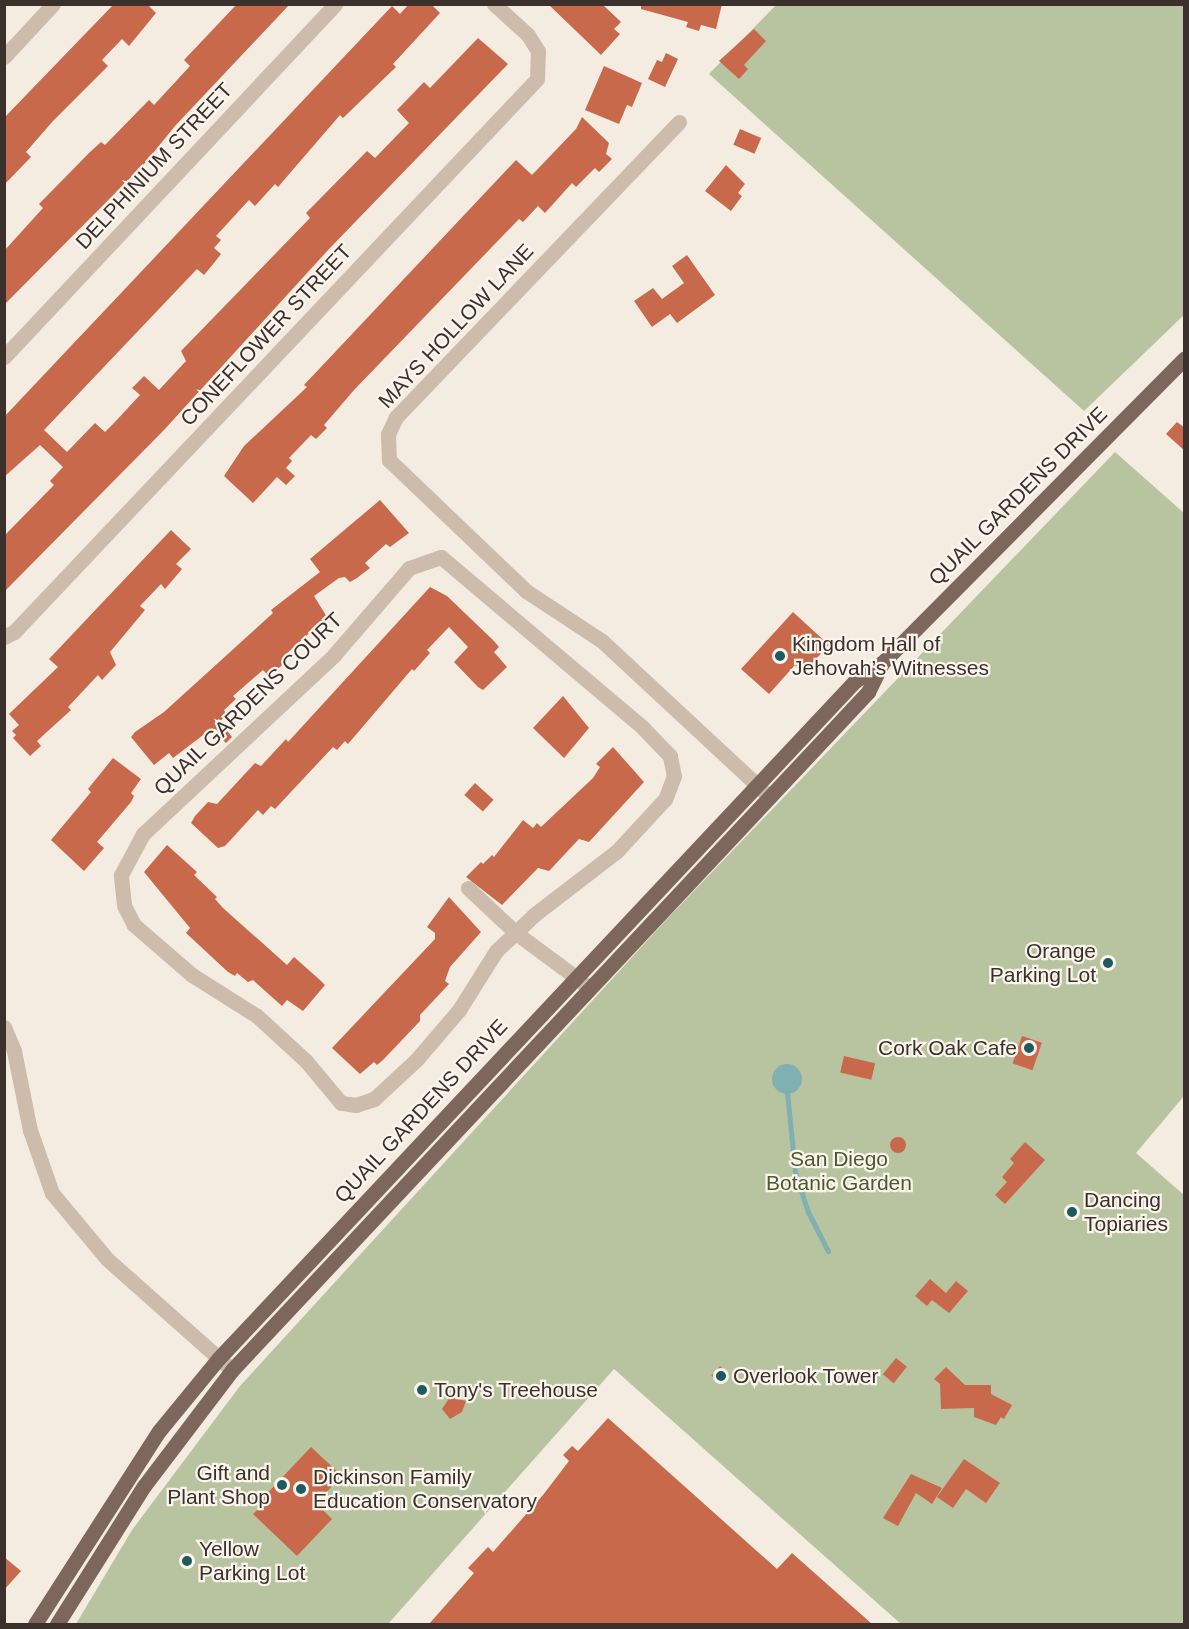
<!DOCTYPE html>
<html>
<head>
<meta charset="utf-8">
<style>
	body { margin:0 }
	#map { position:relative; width:1189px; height:1629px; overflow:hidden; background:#f4ebe1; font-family:Arial,sans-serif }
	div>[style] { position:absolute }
	.green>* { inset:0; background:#b8c4a0 }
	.water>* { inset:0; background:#7fb0b2 }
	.round { border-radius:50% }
	.stream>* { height:5px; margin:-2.5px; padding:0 2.5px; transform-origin:2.5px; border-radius:2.5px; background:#7fb0b2 }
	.building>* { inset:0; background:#c8694b; transform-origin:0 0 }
	.minor>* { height:15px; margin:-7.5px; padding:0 7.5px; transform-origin:7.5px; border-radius:7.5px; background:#cdbbac }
	.major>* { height:15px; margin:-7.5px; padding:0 7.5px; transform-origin:7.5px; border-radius:7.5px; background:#7d675c }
	.dots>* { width:16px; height:16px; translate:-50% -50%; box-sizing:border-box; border:3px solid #fbf5ee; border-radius:50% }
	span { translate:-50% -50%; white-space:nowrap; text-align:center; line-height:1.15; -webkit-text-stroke:4.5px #fbf5ee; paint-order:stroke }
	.street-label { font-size:21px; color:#3b302b }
	.poi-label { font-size:21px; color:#3b302b }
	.left { translate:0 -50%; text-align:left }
	.right { translate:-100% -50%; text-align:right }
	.park-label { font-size:21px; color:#4a5a2e }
	.frame { position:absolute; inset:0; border:6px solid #3b302b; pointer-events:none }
</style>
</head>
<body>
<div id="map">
	<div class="green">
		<div style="clip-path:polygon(776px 5px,1184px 5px,1184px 315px,1084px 411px,709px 74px)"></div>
		<div style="clip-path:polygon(1115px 452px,1184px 513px,1184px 1096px,1136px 1153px,1184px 1195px,1184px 1624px,901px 1624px,614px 1369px,388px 1624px,76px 1624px,132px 1530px,240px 1386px,666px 920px)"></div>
	</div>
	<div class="water">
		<div class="round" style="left:772px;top:1064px;width:30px;height:30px"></div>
	</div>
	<div class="stream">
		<div style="left:787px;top:1092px;width:80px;rotate:84.3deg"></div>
		<div style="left:795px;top:1172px;width:42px;rotate:72deg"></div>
		<div style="left:808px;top:1212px;width:44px;rotate:62.9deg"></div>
	</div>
	<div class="building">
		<div style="clip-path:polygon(114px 4px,147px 4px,156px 13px,129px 46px,122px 39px,102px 60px,108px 66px,53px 121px,26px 152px,31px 157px,4px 185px,4px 118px)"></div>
		<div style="clip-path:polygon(237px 4px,290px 4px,175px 126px,145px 163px,4px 305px,4px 251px,43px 208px,39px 204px,89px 153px,101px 142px,105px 145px,149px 100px,154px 105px,190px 66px,184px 60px)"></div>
		<div style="clip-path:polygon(409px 4px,431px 4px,440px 13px,393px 64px,396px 67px,343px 118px,340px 115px,278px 187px,275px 184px,255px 206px,249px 200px,216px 236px,221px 240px,214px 248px,221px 254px,214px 263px,204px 275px,197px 269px,44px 430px,67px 452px,95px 423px,105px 432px,114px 423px,140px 395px,132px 388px,144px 376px,159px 390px,186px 361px,181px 351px,310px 218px,306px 213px,367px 151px,375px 158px,409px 123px,397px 110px,424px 82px,430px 88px,478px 38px,508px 64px,329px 249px,164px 430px,4px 592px,4px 536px,54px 485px,50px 481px,63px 467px,40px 445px,4px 477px,4px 417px,392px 6px,400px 14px)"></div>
		<div style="clip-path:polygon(548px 4px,602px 4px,621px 22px,614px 29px,620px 34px,601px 55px)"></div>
		<div style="clip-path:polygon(641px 4px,722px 4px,716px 29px,701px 25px,699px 31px,686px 27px,688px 22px,641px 9px)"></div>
		<div style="clip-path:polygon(754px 29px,766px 41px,744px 65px,748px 69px,739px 79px,719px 61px)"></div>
		<div style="clip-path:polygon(666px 53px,678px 59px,665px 87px,648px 79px,657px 60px,662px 62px)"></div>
		<div style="clip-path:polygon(604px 66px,642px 83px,632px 107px,627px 105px,619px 124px,585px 110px)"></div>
		<div style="clip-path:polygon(582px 117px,609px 143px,606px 154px,612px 159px,599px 172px,595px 168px,576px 187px,572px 183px,545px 213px,538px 206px,523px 222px,519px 219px,354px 390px,324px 425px,327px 428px,316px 439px,311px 435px,289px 458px,292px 461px,286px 468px,295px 476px,286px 485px,277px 477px,253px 503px,224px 476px,244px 446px,307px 387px,304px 385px,516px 160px,532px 175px,576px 129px)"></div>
		<div style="left:740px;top:129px;width:23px;height:17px;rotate:23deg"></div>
		<div style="clip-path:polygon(726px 165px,745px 184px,738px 193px,742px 196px,731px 211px,705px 191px)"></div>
		<div style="clip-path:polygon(687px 255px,715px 295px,677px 323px,670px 314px,652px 327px,634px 301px,653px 288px,662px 299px,684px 283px,672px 266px)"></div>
		<div style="clip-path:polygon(1177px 422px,1185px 428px,1185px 451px,1166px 434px)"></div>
		<div style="clip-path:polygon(380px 500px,409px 533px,390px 547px,386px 544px,365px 563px,370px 568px,357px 578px,350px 582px,345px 577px,339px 578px,314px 596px,327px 617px,284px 656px,288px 660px,274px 672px,268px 675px,263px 670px,233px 696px,236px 699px,224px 710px,226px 714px,220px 722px,232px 737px,226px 743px,211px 729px,173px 758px,169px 753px,154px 765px,131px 737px,135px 732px,164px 712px,273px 613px,271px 610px,320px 572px,310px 559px)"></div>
		<div style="clip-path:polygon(171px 530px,191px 549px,176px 564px,182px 569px,165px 589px,161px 584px,140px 606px,145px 610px,110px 652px,116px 665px,102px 680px,98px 675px,68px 707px,71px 710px,37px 741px,41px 746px,30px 756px,13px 738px,16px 735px,12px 731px,19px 725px,9px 714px,58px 667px,49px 659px)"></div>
		<div style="clip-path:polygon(430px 587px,447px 596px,494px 641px,499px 647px,494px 652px,507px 667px,483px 690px,478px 687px,454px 662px,468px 647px,449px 627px,427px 650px,430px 653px,414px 671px,412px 669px,348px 744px,345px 741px,337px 750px,333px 747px,275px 809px,271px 806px,263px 815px,258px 810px,225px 846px,218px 848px,191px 823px,195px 816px,208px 802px,217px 804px,255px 763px,261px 766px,286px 739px,288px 742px)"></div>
		<div style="clip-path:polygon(793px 612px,829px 645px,803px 673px,795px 665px,769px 694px,741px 669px)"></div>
		<div style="clip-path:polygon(563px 696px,589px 728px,564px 758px,533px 728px)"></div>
		<div style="clip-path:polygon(613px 747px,644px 782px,589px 842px,579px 839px,549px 871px,538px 868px,502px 905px,466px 877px,481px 862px,483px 864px,492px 855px,494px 857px,523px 820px,533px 828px,537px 823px,541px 827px,593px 778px,600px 767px,596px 764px)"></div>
		<div style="clip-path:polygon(113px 758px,141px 779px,131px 793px,134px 796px,131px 802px,97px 842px,104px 848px,84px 871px,51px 840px,91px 792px,88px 789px)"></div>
		<div style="left:475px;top:783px;width:25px;height:16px;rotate:42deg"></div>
		<div style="clip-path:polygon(167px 845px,197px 872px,194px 875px,217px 897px,215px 899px,223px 908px,287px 965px,294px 957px,320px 980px,325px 985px,303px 1011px,287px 1000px,282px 1006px,253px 980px,248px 982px,237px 973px,235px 976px,228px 972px,186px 933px,190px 928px,144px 872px)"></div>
		<div style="clip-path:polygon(449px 897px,481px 932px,450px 967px,445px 981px,449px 984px,420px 1015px,420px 1021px,383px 1060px,377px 1065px,374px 1062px,360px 1074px,332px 1048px,435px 939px,435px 933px,427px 927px)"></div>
		<div style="left:1022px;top:1036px;width:21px;height:29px;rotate:19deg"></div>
		<div style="left:844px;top:1056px;width:32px;height:17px;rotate:13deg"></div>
		<div class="round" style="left:890px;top:1137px;width:16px;height:16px"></div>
		<div style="clip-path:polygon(1025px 1142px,1045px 1160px,1005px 1204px,995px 1195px,1007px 1182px,1002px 1177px,1014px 1163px,1010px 1159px)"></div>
		<div style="clip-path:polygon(930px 1279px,946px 1293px,956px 1281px,968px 1291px,949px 1313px,932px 1300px,927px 1306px,915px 1296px)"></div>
		<div style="left:896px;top:1358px;width:14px;height:21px;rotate:39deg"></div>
		<div style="left:720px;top:1366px;width:13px;height:13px;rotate:42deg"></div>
		<div style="clip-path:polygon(946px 1367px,965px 1385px,991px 1385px,991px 1394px,1012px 1405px,1004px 1419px,1001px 1417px,996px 1425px,974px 1417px,974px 1408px,941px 1409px,940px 1384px,934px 1379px)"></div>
		<div style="clip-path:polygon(450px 1397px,466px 1401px,462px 1412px,450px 1419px,442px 1409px)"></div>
		<div style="clip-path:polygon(608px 1418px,777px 1569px,792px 1553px,872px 1624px,429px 1624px,474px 1573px,468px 1568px,488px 1547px,493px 1552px,543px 1495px,569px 1461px,563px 1455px,572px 1446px,578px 1451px)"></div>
		<div style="clip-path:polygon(311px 1447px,342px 1476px,316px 1503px,332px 1519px,297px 1556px,253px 1514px,262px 1505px,259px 1502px)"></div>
		<div style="clip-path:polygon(964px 1459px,1000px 1483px,986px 1503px,966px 1489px,953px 1508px,937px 1497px)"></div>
		<div style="clip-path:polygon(911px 1474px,942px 1488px,932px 1504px,916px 1493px,898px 1526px,883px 1518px)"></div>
		<div style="clip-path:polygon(4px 1557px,21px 1571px,4px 1590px)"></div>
	</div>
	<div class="minor">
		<div style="left:4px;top:57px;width:72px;rotate:-47.2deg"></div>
		<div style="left:679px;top:122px;width:409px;rotate:133.8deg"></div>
		<div style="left:396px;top:417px;width:19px;rotate:115deg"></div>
		<div style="left:388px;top:434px;width:26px;rotate:88deg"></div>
		<div style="left:389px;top:460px;width:190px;rotate:43.7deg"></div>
		<div style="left:526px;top:591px;width:91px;rotate:33.3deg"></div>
		<div style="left:602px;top:641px;width:229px;rotate:42.9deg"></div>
		<div style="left:4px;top:357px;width:484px;rotate:-46.8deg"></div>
		<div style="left:441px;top:557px;width:265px;rotate:40.2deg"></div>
		<div style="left:643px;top:728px;width:39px;rotate:46deg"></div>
		<div style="left:670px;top:756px;width:20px;rotate:79deg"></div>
		<div style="left:674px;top:776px;width:25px;rotate:111deg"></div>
		<div style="left:665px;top:799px;width:71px;rotate:132.7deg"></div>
		<div style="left:617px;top:851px;width:105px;rotate:142.4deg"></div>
		<div style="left:534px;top:915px;width:52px;rotate:136.5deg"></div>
		<div style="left:496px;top:951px;width:70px;rotate:122.1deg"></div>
		<div style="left:459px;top:1010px;width:66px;rotate:130.7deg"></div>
		<div style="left:416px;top:1060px;width:57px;rotate:137.1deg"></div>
		<div style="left:374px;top:1099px;width:19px;rotate:162deg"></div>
		<div style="left:356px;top:1105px;width:15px;rotate:-172deg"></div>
		<div style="left:341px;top:1103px;width:55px;rotate:-129.8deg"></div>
		<div style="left:306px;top:1061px;width:67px;rotate:-137.4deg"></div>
		<div style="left:257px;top:1016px;width:77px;rotate:-147.8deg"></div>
		<div style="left:192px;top:975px;width:77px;rotate:-139.2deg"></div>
		<div style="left:134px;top:925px;width:22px;rotate:-117deg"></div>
		<div style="left:124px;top:905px;width:30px;rotate:-96deg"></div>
		<div style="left:121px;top:875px;width:47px;rotate:-61.8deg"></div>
		<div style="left:143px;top:834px;width:262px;rotate:-43.1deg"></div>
		<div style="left:334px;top:655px;width:115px;rotate:-49.2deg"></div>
		<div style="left:409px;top:568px;width:34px;rotate:-19deg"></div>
		<div style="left:4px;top:637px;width:11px;rotate:-27deg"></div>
		<div style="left:14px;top:632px;width:761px;rotate:-46.6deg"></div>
		<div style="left:537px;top:79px;width:28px;rotate:-88deg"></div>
		<div style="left:538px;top:51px;width:19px;rotate:-122deg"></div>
		<div style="left:528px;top:35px;width:46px;rotate:-137.6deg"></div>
		<div style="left:468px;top:888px;width:66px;rotate:43.2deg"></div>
		<div style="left:516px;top:933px;width:92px;rotate:36.6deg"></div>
		<div style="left:4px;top:1027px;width:26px;rotate:67deg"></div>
		<div style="left:14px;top:1051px;width:81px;rotate:78.6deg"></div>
		<div style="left:30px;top:1130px;width:67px;rotate:70.8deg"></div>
		<div style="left:52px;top:1193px;width:86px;rotate:50.2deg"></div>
		<div style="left:107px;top:1259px;width:167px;rotate:41.6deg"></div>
	</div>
	<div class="major">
		<div style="left:35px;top:1624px;width:229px;rotate:-57.3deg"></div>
		<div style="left:159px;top:1431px;width:94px;rotate:-50.6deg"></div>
		<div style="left:219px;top:1358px;width:929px;rotate:-46.79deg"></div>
		<div style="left:855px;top:681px;width:32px;rotate:-34deg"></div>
		<div style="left:882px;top:663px;width:429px;rotate:-45.2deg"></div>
		<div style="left:57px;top:1624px;width:163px;rotate:-57.8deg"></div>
		<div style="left:144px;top:1486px;width:146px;rotate:-52.8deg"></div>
		<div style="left:232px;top:1370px;width:930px;rotate:-46.83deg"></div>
		<div style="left:868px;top:692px;width:32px;rotate:-64deg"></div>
	</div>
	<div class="dots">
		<div style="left:780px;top:656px;background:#1f5a5e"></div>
		<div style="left:1108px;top:963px;background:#1f5a5e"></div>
		<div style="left:1029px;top:1048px;background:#1f5a5e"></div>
		<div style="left:1072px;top:1212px;background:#1f5a5e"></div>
		<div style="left:721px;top:1376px;background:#1f5a5e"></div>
		<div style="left:422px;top:1390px;background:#1f5a5e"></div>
		<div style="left:282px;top:1485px;background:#1f5a5e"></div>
		<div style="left:301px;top:1489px;background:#1f5a5e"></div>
		<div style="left:187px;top:1561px;background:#1f5a5e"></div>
	</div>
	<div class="street-label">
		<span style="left:154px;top:166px;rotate:-47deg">DELPHINIUM STREET</span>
		<span style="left:456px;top:326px;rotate:-47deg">MAYS HOLLOW LANE</span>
		<span style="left:266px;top:335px;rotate:-47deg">CONEFLOWER STREET</span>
		<span style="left:1018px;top:496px;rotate:-45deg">QUAIL GARDENS DRIVE</span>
		<span style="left:248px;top:704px;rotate:-44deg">QUAIL GARDENS COURT</span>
		<span style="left:421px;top:1111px;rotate:-47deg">QUAIL GARDENS DRIVE</span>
	</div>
	<div class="poi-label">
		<span class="left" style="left:792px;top:656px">Kingdom Hall of<br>Jehovah’s Witnesses</span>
		<span class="right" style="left:1096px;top:963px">Orange<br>Parking Lot</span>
		<span class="right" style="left:1017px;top:1048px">Cork Oak Cafe</span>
		<span class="left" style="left:1084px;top:1212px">Dancing<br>Topiaries</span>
		<span class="left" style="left:733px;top:1376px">Overlook Tower</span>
		<span class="left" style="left:434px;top:1390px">Tony's Treehouse</span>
		<span class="right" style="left:270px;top:1485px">Gift and<br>Plant Shop</span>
		<span class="left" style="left:313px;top:1489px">Dickinson Family<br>Education Conservatory</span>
		<span class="left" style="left:199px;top:1561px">Yellow<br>Parking Lot</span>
	</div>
	<div class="park-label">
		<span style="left:839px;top:1171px">San Diego<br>Botanic Garden</span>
	</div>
	<div class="frame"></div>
</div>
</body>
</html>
